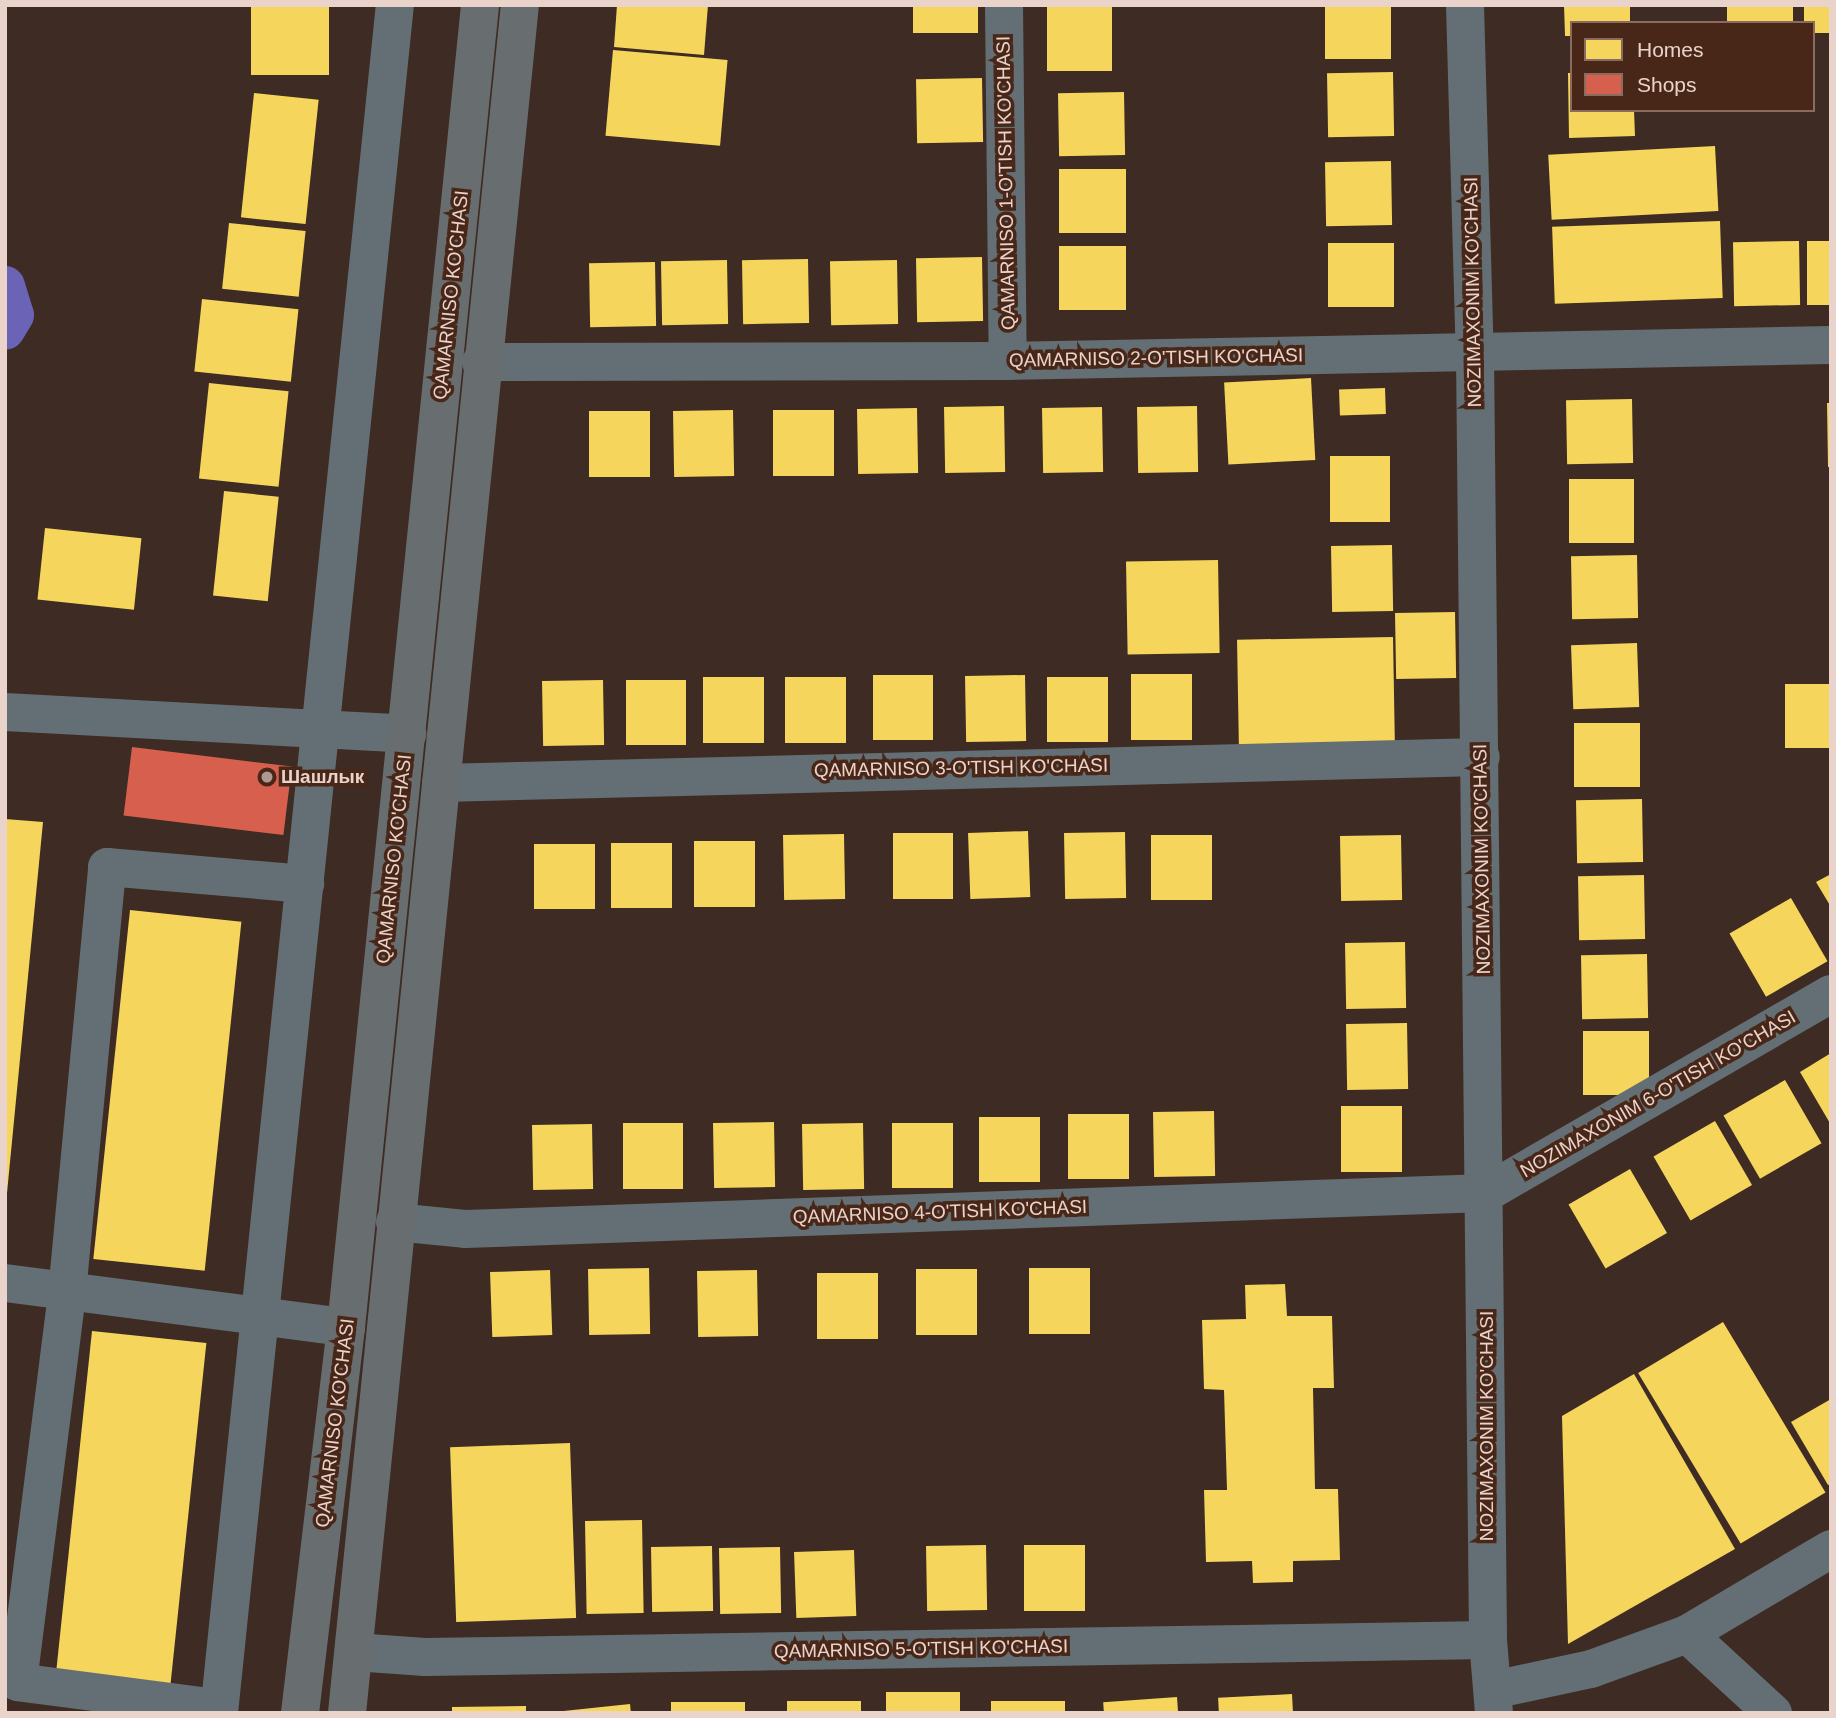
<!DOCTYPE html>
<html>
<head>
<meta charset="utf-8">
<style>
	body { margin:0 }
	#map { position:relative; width:1836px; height:1718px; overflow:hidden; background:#3e2b23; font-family:Arial,sans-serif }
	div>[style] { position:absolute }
	.homes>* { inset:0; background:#f6d55c; transform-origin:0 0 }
	.shops>* { inset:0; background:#d6604d; transform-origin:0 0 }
	.canal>* { height:40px; margin:-20px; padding:0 20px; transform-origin:20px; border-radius:20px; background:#6b64b6 }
	.minor>* { height:38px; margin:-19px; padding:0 19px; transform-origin:19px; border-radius:19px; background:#636f74 }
	.major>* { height:38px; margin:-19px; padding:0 19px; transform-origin:19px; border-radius:19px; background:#686e70 }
	.dots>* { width:19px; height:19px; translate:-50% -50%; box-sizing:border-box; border:4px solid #492718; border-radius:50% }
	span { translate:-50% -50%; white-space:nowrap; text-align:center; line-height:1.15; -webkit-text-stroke:7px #492718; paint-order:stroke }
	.street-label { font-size:19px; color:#ead3ca }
	.poi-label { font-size:19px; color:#ead3ca; font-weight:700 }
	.left { translate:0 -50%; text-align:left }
	.frame { position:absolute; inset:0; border:7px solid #ead3ca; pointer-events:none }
	.legend { position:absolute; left:1570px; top:21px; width:245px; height:91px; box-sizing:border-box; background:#492718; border:2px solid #896c5f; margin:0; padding:9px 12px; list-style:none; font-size:21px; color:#ead3ca }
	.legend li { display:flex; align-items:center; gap:14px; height:35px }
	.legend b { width:35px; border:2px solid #896c5f }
</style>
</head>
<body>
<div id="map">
	<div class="homes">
		<div style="left:251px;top:5px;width:78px;height:70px"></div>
		<div style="clip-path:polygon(617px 5px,708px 5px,704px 55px,614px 47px)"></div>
		<div style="left:913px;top:5px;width:65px;height:28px"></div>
		<div style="left:1325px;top:5px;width:66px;height:54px"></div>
		<div style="clip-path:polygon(1564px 5px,1630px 5px,1630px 23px,1572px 23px,1572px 36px,1565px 36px)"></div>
		<div style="left:1727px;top:5px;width:66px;height:18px"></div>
		<div style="clip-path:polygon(1804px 5px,1831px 5px,1831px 33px,1813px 33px,1813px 23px,1804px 23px)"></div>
		<div style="left:1047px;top:7px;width:65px;height:64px"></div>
		<div style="left:613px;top:50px;width:115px;height:86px;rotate:5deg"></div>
		<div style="left:1393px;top:72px;width:64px;height:66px;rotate:89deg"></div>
		<div style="clip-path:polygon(1568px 73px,1572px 73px,1572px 110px,1634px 110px,1635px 136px,1569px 138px)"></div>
		<div style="left:982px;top:78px;width:64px;height:66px;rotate:89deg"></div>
		<div style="left:1124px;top:92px;width:63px;height:66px;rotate:89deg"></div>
		<div style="left:254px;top:93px;width:65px;height:125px;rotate:6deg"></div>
		<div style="left:1715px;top:146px;width:65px;height:167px;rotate:87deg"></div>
		<div style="left:1391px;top:161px;width:64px;height:66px;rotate:89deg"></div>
		<div style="left:1126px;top:169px;width:64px;height:67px;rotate:90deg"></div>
		<div style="left:1720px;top:221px;width:77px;height:168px;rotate:88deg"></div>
		<div style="left:229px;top:223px;width:77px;height:66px;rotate:6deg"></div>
		<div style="left:1799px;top:241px;width:64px;height:66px;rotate:89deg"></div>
		<div style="left:1807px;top:241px;width:24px;height:64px"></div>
		<div style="left:1328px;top:243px;width:66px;height:64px"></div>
		<div style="left:1126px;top:246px;width:64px;height:67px;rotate:90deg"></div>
		<div style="left:982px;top:257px;width:64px;height:66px;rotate:89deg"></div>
		<div style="left:808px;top:259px;width:64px;height:66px;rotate:89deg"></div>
		<div style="left:727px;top:260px;width:64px;height:66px;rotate:89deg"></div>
		<div style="left:897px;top:260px;width:64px;height:67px;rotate:89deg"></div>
		<div style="left:655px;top:262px;width:64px;height:66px;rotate:89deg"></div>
		<div style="left:202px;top:299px;width:97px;height:73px;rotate:6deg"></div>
		<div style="left:1311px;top:378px;width:82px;height:87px;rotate:87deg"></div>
		<div style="left:209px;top:383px;width:80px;height:96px;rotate:6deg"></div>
		<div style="left:1385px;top:388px;width:26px;height:46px;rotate:88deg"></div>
		<div style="left:1632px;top:399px;width:64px;height:66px;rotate:89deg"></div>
		<div style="clip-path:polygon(1827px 403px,1831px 403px,1831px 467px,1828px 467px)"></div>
		<div style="left:1004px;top:406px;width:66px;height:60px;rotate:89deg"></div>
		<div style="left:1197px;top:406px;width:66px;height:60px;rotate:89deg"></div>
		<div style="left:1102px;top:407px;width:65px;height:60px;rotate:89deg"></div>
		<div style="left:917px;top:408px;width:65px;height:60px;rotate:89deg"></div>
		<div style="left:733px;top:410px;width:66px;height:60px;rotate:89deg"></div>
		<div style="left:773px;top:410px;width:61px;height:66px"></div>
		<div style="left:589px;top:411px;width:61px;height:66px"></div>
		<div style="left:1330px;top:456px;width:60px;height:66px"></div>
		<div style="left:1569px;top:479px;width:65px;height:64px"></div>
		<div style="left:224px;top:491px;width:55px;height:105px;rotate:6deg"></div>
		<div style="left:45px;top:528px;width:97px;height:72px;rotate:6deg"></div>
		<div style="left:1392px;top:545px;width:66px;height:61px;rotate:89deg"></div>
		<div style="left:1637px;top:555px;width:63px;height:66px;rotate:89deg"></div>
		<div style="left:1218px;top:560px;width:93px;height:92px;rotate:89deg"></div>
		<div style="left:1455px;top:612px;width:66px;height:60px;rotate:89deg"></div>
		<div style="left:1393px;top:637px;width:105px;height:156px;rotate:89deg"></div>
		<div style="left:1637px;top:643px;width:64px;height:66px;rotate:88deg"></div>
		<div style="left:1131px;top:674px;width:61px;height:66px"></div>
		<div style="left:873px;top:675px;width:60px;height:65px"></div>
		<div style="left:1025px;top:675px;width:66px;height:60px;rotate:89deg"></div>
		<div style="left:703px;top:677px;width:61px;height:66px"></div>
		<div style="left:785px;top:677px;width:61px;height:66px"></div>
		<div style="left:1047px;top:677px;width:61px;height:65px"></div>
		<div style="left:603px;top:680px;width:65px;height:61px;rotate:89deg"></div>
		<div style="left:626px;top:680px;width:60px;height:65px"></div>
		<div style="left:1785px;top:684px;width:46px;height:64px"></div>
		<div style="left:1574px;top:723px;width:66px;height:64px"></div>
		<div style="left:1642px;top:799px;width:63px;height:66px;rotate:89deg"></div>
		<div style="clip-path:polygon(5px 819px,43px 822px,7px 1193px,5px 1193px)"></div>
		<div style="left:1028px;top:831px;width:66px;height:60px;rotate:88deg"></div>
		<div style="left:1125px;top:832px;width:66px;height:61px;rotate:89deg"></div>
		<div style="left:893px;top:833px;width:60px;height:66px"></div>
		<div style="left:844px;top:834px;width:65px;height:61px;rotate:89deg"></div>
		<div style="left:1151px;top:835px;width:61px;height:65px"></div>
		<div style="left:1401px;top:835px;width:65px;height:61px;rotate:89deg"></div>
		<div style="left:755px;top:841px;width:66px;height:61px;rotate:90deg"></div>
		<div style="left:611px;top:843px;width:61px;height:65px"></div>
		<div style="left:595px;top:844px;width:65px;height:61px;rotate:90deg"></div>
		<div style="clip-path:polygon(1831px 874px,1831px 907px,1816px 882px)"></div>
		<div style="left:1644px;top:875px;width:64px;height:66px;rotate:89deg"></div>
		<div style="left:1791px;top:898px;width:73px;height:71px;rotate:60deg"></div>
		<div style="left:130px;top:910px;width:112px;height:351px;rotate:6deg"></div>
		<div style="left:1405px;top:942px;width:66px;height:60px;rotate:89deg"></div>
		<div style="left:1647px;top:954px;width:64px;height:66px;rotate:89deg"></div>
		<div style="left:1407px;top:1023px;width:66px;height:61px;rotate:89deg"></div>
		<div style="left:1583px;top:1031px;width:66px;height:64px"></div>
		<div style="clip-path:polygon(1831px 1053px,1831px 1125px,1800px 1072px)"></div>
		<div style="left:1785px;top:1080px;width:73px;height:71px;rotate:60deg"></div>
		<div style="left:1341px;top:1106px;width:61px;height:66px"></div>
		<div style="left:1214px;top:1111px;width:65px;height:61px;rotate:89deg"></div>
		<div style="left:1129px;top:1114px;width:65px;height:61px;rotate:90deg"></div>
		<div style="left:1040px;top:1117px;width:65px;height:61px;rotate:90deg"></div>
		<div style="left:1715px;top:1121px;width:74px;height:71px;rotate:60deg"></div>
		<div style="left:774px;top:1122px;width:65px;height:61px;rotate:89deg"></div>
		<div style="left:623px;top:1123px;width:60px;height:66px"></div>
		<div style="left:863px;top:1123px;width:66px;height:61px;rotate:89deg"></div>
		<div style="left:892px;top:1123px;width:61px;height:65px"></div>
		<div style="left:592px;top:1124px;width:65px;height:60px;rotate:89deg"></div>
		<div style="left:1630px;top:1169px;width:74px;height:71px;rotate:60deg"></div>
		<div style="left:649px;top:1268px;width:66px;height:61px;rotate:89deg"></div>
		<div style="left:1029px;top:1268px;width:61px;height:66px"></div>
		<div style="left:916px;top:1269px;width:61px;height:66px"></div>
		<div style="left:550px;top:1270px;width:65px;height:60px;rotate:88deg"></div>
		<div style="left:757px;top:1270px;width:66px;height:60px;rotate:89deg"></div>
		<div style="left:817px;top:1273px;width:61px;height:66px"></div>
		<div style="clip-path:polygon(1285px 1284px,1287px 1316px,1332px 1316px,1334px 1388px,1313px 1388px,1315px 1489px,1338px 1489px,1340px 1560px,1293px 1561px,1293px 1582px,1253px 1583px,1252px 1561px,1206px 1562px,1204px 1490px,1227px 1490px,1224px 1390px,1204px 1389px,1202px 1320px,1246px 1319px,1245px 1285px)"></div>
		<div style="left:1723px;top:1322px;width:199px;height:99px;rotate:59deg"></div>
		<div style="left:92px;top:1331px;width:115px;height:347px;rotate:6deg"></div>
		<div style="clip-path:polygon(1634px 1374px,1735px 1549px,1568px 1644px,1562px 1416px)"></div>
		<div style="clip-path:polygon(1831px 1399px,1831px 1484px,1828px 1485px,1791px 1422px)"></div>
		<div style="left:570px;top:1443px;width:175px;height:120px;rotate:88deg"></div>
		<div style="left:642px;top:1520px;width:93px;height:57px;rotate:89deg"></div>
		<div style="left:986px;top:1545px;width:65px;height:60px;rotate:89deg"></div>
		<div style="left:1024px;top:1545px;width:61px;height:66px"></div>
		<div style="left:712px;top:1546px;width:65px;height:61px;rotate:89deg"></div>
		<div style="left:780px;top:1547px;width:66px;height:61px;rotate:89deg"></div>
		<div style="left:854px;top:1550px;width:66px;height:60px;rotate:88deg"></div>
		<div style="left:960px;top:1692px;width:21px;height:74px;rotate:90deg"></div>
		<div style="left:1292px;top:1694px;width:19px;height:74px;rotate:87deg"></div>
		<div style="left:1177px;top:1697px;width:16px;height:74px;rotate:86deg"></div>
		<div style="left:861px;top:1701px;width:12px;height:74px;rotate:90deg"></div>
		<div style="left:1065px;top:1701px;width:12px;height:74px;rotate:90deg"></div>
		<div style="left:745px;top:1702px;width:11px;height:74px;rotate:90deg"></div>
		<div style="left:630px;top:1704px;width:9px;height:74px;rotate:84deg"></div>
		<div style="clip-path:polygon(526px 1706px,526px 1713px,452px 1713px,452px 1707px)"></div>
	</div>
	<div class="shops">
		<div style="left:132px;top:747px;width:161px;height:69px;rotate:7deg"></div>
	</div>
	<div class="canal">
		<div style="left:5px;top:286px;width:30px;rotate:73deg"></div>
		<div style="left:14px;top:315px;width:17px;rotate:121deg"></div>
	</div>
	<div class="minor">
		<div style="left:1004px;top:5px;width:356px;rotate:89.4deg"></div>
		<div style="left:1465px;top:5px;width:348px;rotate:88.4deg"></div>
		<div style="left:1475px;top:353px;width:1287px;rotate:89.42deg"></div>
		<div style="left:1488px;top:1640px;width:73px;rotate:85.3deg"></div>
		<div style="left:481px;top:362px;width:527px;rotate:-0.11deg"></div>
		<div style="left:1008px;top:361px;width:823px;rotate:-1.11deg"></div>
		<div style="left:5px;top:712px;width:403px;rotate:3.1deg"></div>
		<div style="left:441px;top:783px;width:1040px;rotate:-1.43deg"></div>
		<div style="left:395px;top:1222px;width:70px;rotate:5.7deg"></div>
		<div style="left:465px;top:1229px;width:1022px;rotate:-2.02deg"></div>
		<div style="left:1486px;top:1193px;width:398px;rotate:-30deg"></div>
		<div style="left:5px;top:1283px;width:344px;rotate:7.4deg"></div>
		<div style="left:1687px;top:1634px;width:117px;rotate:42.6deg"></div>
		<div style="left:354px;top:1652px;width:71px;rotate:4deg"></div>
		<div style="left:425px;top:1657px;width:1063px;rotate:-0.92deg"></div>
		<div style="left:1493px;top:1690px;width:100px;rotate:-12.1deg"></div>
		<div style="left:1591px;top:1669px;width:102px;rotate:-20deg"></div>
		<div style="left:1687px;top:1634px;width:167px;rotate:-30.6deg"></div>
		<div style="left:217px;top:1708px;width:201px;rotate:-172.6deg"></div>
		<div style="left:18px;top:1682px;width:392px;rotate:-82.8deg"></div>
		<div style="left:67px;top:1293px;width:428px;rotate:-84.6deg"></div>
		<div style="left:107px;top:867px;width:199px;rotate:4.9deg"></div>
		<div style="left:219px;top:1713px;width:1717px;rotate:-84.12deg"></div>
	</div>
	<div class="major">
		<div style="left:300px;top:1713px;width:389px;rotate:-83.2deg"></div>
		<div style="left:346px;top:1327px;width:1329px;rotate:-84.21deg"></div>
		<div style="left:347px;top:1713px;width:1717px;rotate:-84.22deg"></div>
	</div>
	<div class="dots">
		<div style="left:267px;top:777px;background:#ae9890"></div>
	</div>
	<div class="street-label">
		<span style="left:1006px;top:183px;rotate:-91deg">QAMARNISO 1-O'TISH KO'CHASI</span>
		<span style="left:1473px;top:292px;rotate:-91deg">NOZIMAXONIM KO'CHASI</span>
		<span style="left:451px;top:295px;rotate:-84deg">QAMARNISO KO'CHASI</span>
		<span style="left:1156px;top:358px;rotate:-1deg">QAMARNISO 2-O'TISH KO'CHASI</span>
		<span style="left:961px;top:768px;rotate:-1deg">QAMARNISO 3-O'TISH KO'CHASI</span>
		<span style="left:394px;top:859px;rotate:-84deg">QAMARNISO KO'CHASI</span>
		<span style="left:1482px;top:859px;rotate:-91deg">NOZIMAXONIM KO'CHASI</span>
		<span style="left:1658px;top:1094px;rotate:-30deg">NOZIMAXONIM 6-O'TISH KO'CHASI</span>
		<span style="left:940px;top:1212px;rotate:-2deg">QAMARNISO 4-O'TISH KO'CHASI</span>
		<span style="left:335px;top:1423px;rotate:-83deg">QAMARNISO KO'CHASI</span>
		<span style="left:1487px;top:1426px;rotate:-90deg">NOZIMAXONIM KO'CHASI</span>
		<span style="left:921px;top:1649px;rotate:-1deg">QAMARNISO 5-O'TISH KO'CHASI</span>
	</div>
	<div class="poi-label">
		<span class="left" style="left:281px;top:777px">Шашлык</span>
	</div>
	<div class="frame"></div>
	<ul class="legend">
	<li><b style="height:19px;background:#f6d55c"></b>Homes</li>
	<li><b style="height:19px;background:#d6604d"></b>Shops</li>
	</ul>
</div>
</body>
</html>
